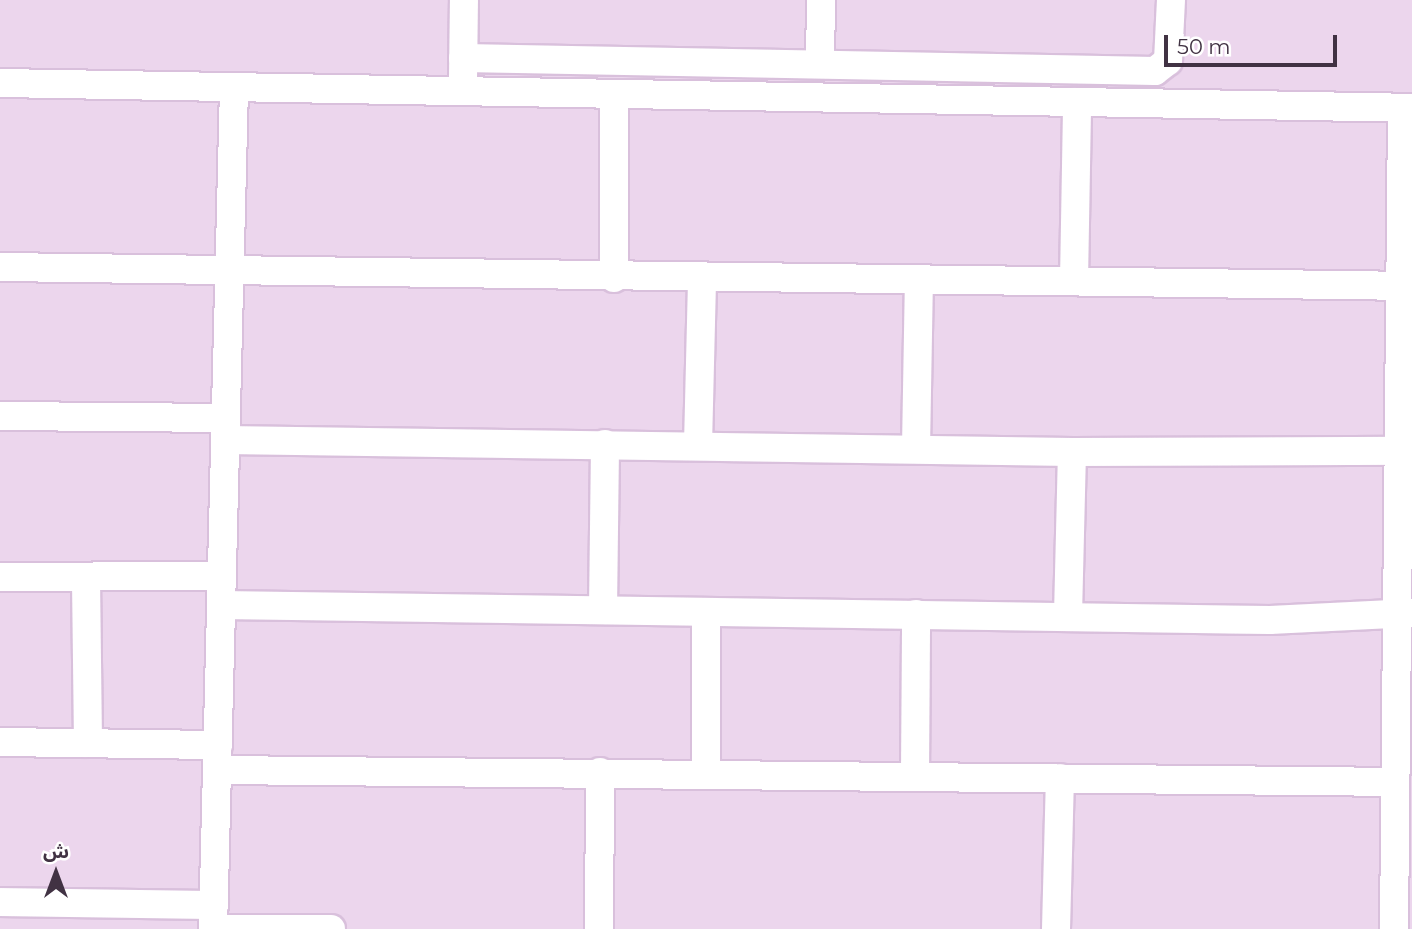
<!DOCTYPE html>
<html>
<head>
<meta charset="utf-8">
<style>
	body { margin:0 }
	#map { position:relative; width:1412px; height:929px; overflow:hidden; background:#f1e1f2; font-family:Montserrat,"Noto Sans Arabic",sans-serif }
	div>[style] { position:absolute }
	.residential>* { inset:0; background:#ecd6ed; transform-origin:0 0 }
	.roads { filter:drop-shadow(2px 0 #d9c0dc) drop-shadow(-2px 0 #d9c0dc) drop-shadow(0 2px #d9c0dc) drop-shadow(0 -2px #d9c0dc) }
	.minor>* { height:28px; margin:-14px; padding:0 14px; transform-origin:14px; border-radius:14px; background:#fff }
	span { translate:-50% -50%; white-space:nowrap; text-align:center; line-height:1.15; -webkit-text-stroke:5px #fff; paint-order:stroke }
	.north { position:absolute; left:21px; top:838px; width:70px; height:70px; -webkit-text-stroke:5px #fff; paint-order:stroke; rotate:0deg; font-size:19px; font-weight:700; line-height:28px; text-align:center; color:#413243 }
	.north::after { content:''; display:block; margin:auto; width:24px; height:32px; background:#413243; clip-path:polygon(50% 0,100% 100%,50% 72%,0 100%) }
	.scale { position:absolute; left:1164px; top:35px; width:173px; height:32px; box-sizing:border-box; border:4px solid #413243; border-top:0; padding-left:9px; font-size:21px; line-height:24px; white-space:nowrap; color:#413243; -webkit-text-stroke:5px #fff; paint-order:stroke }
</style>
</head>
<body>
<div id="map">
	<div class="residential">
		<div style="left:0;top:0;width:1412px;height:929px"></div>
	</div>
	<div class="roads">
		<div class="minor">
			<div style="left:463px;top:58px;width:692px;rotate:1.08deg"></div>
			<div style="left:1155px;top:71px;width:16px;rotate:-38deg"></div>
			<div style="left:1168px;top:61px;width:61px;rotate:-87.2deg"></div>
			<div style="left:820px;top:63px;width:63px;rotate:-89.1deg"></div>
			<div style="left:463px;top:78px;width:78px;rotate:-89.3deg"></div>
			<div style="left:0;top:83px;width:1412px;rotate:1.01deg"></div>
			<div style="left:0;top:267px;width:1412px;rotate:0.77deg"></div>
			<div style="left:614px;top:278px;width:184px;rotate:-90deg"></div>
			<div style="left:1074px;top:281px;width:179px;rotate:-89deg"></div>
			<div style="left:0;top:416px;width:226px;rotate:0.5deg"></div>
			<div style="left:225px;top:440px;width:847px;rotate:0.81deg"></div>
			<div style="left:1072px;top:452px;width:340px;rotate:-0.2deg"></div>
			<div style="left:698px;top:445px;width:166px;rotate:-88.6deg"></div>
			<div style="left:916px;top:448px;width:168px;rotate:-89deg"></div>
			<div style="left:0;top:577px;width:222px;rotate:-0.3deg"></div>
			<div style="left:86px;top:579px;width:164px;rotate:89.3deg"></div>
			<div style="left:221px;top:605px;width:1049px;rotate:0.82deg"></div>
			<div style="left:1270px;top:620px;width:142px;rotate:-2.8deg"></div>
			<div style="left:603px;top:610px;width:166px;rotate:-89.3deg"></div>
			<div style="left:706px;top:613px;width:160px;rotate:90deg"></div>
			<div style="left:1068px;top:615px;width:163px;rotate:-88.6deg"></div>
			<div style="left:0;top:742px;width:218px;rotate:0.8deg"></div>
			<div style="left:217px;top:770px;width:1177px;rotate:0.58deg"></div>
			<div style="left:915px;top:774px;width:160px;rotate:-89.6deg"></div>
			<div style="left:0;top:902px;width:214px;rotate:0.8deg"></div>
			<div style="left:213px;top:929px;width:842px;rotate:-88.57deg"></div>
			<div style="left:213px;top:929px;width:118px"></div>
			<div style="left:599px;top:929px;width:157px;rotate:-89.6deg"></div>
			<div style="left:1056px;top:929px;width:151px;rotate:-88.5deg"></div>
			<div style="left:1394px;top:929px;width:821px;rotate:-89.44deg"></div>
		</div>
	</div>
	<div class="north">ش</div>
	<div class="scale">50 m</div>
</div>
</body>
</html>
